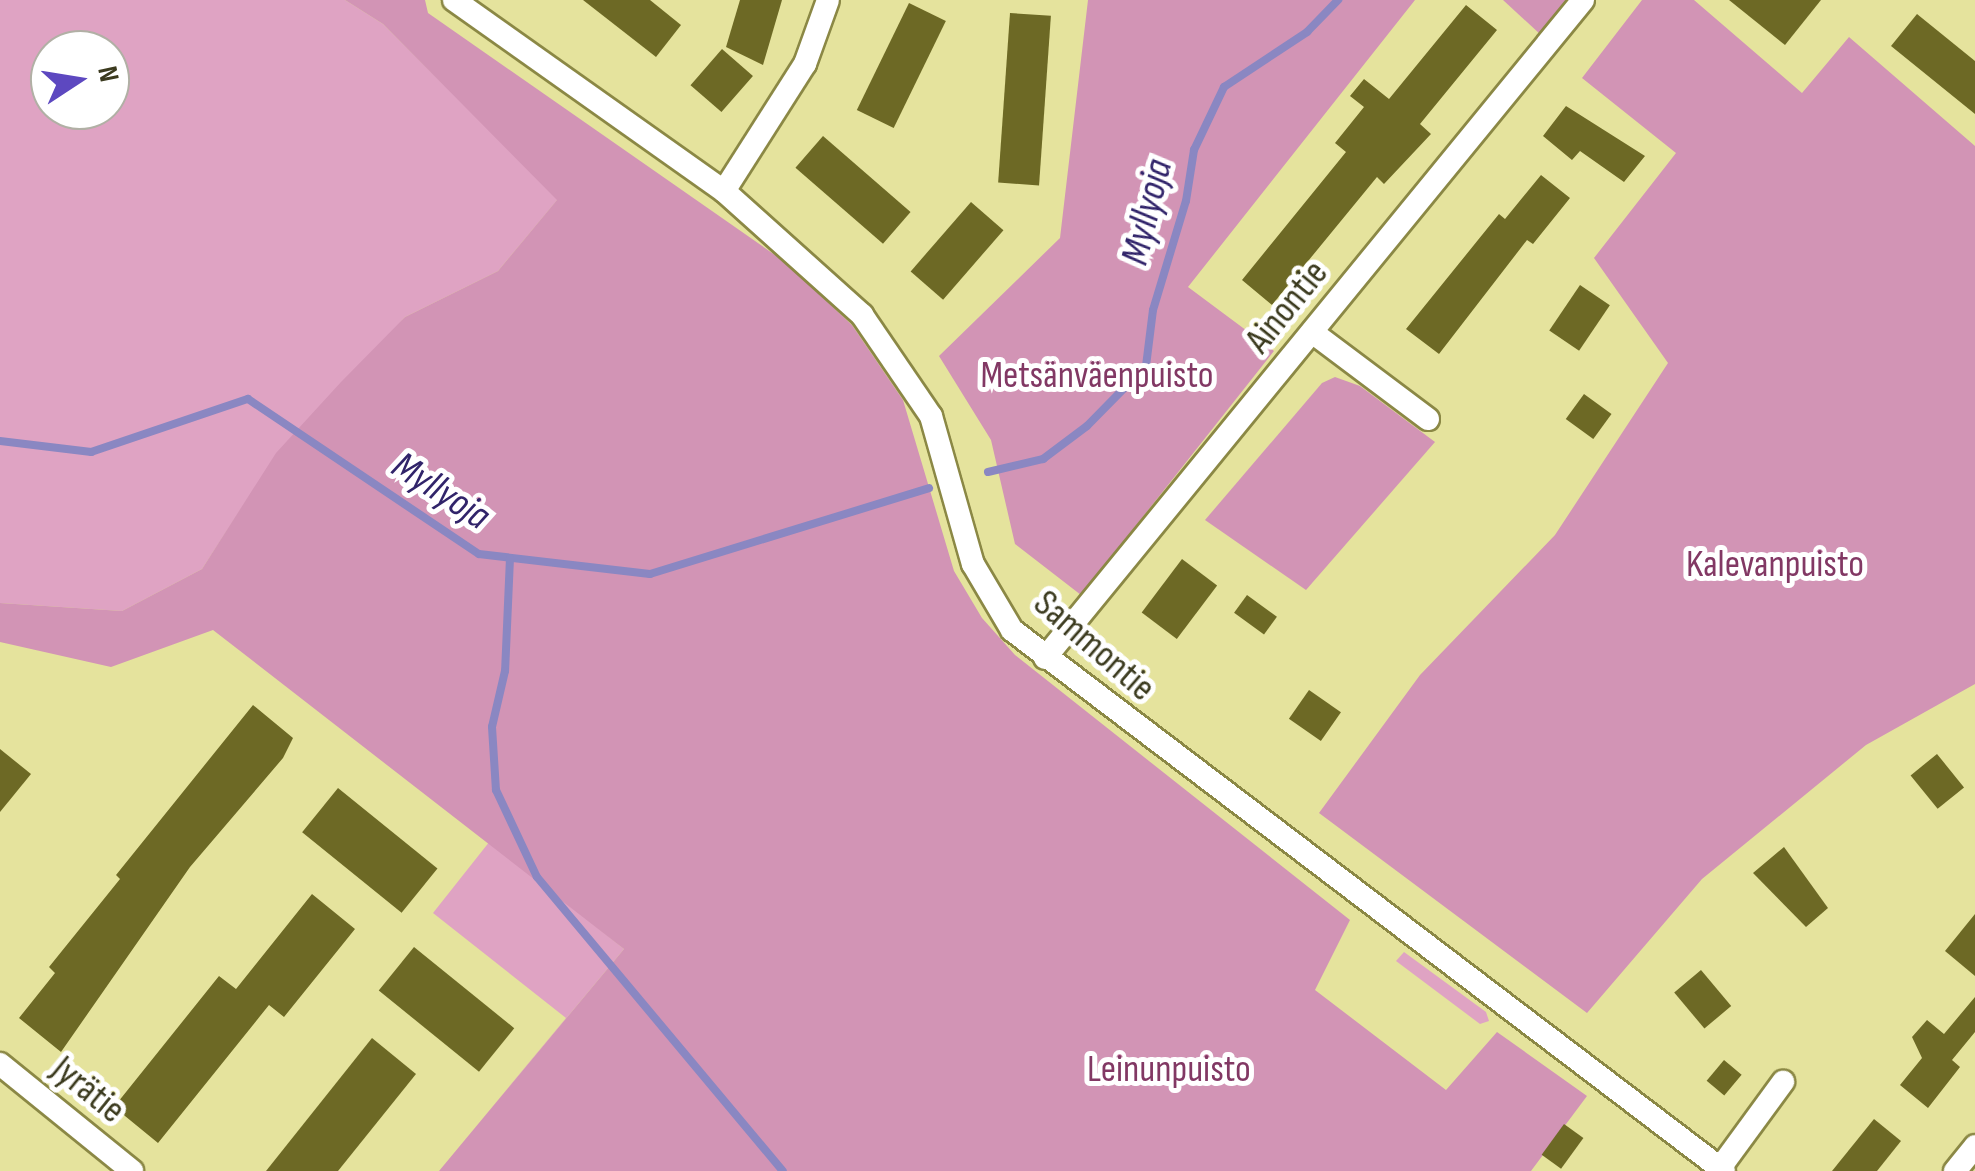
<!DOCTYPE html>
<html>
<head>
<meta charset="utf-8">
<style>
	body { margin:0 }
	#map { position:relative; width:1975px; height:1171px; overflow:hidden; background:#e5e39d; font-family:"Sofia Sans Condensed",sans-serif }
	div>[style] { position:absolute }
	.green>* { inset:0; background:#dfa3c3 }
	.forest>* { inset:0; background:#d294b5 }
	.stream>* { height:8px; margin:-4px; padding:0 4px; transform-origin:4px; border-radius:4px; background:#8a87c2 }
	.building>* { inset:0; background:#6d6925; transform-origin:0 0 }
	.roads { filter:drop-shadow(2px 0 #8b8845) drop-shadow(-2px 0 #8b8845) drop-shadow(0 2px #8b8845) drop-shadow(0 -2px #8b8845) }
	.minor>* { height:22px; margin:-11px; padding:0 11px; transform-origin:11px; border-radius:11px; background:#fff }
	span { translate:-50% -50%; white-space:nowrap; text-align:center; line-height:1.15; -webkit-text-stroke:10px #fff; paint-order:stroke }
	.street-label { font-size:38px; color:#3b3a1e }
	.park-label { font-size:38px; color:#823864 }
	.water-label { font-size:40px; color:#31246a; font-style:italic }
	.north { position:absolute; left:30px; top:30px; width:100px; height:100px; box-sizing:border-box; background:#fff; border:2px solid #b1b0a5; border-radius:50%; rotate:78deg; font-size:28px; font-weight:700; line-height:40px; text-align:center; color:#3b3a1e }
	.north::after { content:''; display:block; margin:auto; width:35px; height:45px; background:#5d48c0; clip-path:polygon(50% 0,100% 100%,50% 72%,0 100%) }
</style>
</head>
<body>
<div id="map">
	<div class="green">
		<div style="clip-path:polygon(evenodd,0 0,345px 0,383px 24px,558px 199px,498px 271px,405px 317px,250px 495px,202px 569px,122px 611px,0 603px,0 0,50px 50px,110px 50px,110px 110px,50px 110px,50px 50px)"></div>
		<div style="clip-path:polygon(490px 841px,624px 949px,439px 1171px,566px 1018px,433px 913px)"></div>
		<div style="clip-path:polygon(1404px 952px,1486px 1012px,1489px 1021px,1480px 1024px,1396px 961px)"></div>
	</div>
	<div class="forest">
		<div style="clip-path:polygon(345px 0,425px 0,428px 13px,785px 262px,852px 325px,903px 400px,954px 571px,982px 618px,1015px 655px,1350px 920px,1315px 990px,1446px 1090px,1497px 1032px,1587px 1096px,1531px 1171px,439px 1171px,624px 949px,213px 630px,111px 667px,0 642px,0 603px,122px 611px,202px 569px,276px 453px,341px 382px,405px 317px,498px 271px,557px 200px,383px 24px)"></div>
		<div style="clip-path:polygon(1088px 0,1415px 0,1188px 287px,1274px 351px,1081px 595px,1015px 544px,991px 440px,939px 356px,1060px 238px)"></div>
		<div style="clip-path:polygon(1503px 0,1568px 0,1541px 35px)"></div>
		<div style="clip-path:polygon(1642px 0,1694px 0,1802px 93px,1849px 37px,1975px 146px,1975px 684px,1866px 745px,1702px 879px,1587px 1013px,1319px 813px,1420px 675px,1555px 535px,1668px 363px,1594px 258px,1676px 153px,1582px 78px)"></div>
		<div style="clip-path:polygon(1335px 377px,1360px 386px,1435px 442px,1306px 590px,1205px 520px,1322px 383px)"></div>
	</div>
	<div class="stream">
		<div style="left:0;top:441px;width:92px;rotate:6.9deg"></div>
		<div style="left:91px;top:452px;width:166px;rotate:-18.7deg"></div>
		<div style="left:248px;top:399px;width:278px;rotate:33.9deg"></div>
		<div style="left:479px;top:554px;width:172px;rotate:6.7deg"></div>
		<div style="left:650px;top:574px;width:292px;rotate:-17.1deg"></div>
		<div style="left:988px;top:472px;width:57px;rotate:-13.3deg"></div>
		<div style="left:1043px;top:459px;width:55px;rotate:-36.9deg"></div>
		<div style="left:1087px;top:426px;width:84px;rotate:-45.5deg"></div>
		<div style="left:1146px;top:366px;width:56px;rotate:-82.9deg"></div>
		<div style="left:1153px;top:310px;width:114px;rotate:-73.2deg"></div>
		<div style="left:1186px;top:201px;width:52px;rotate:-81.1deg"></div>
		<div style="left:1194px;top:150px;width:70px;rotate:-64.5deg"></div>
		<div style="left:1224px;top:87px;width:100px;rotate:-33.5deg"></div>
		<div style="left:1307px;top:32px;width:45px;rotate:-45.9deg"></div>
		<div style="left:510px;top:558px;width:113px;rotate:92.5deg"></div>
		<div style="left:505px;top:671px;width:57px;rotate:103.1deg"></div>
		<div style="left:492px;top:727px;width:63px;rotate:86.4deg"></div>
		<div style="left:496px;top:790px;width:96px;rotate:64.8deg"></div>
		<div style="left:537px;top:877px;width:383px;rotate:50.1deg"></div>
	</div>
	<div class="building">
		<div style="clip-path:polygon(583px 0,650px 0,681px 25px,656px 57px)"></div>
		<div style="clip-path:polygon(740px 0,782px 0,763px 65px,726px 47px)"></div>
		<div style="clip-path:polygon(1729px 0,1821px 0,1785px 45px)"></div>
		<div style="left:909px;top:3px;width:41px;height:119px;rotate:26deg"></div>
		<div style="clip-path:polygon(1466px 5px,1497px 30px,1420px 124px,1431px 134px,1384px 184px,1377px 177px,1272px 305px,1242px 280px,1346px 152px,1335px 143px,1364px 107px,1350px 96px,1364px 79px,1389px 99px)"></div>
		<div style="left:1010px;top:13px;width:41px;height:170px;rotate:4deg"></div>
		<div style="clip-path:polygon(1917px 14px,1975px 61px,1975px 114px,1891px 46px)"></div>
		<div style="left:722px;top:49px;width:41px;height:48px;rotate:41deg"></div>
		<div style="clip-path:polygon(1566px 106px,1645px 156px,1624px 182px,1580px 151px,1572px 160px,1543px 136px)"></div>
		<div style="left:823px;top:136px;width:116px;height:42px;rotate:41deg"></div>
		<div style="clip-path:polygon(1541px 175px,1570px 198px,1533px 244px,1527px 240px,1439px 354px,1406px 329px,1499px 214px,1505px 219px)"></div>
		<div style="left:971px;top:202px;width:43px;height:92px;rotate:41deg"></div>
		<div style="left:1580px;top:285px;width:36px;height:55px;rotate:34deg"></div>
		<div style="left:1584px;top:394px;width:34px;height:31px;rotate:36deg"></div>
		<div style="left:1182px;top:559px;width:44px;height:67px;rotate:37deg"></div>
		<div style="left:1247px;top:595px;width:37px;height:22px;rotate:36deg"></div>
		<div style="left:1309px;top:690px;width:39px;height:35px;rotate:35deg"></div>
		<div style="clip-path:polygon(253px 705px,293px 738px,283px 758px,190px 867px,61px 1052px,19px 1018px,55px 973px,49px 967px,120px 879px,116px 875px)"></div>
		<div style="clip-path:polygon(0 749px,31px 774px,0 812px)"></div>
		<div style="left:1937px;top:754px;width:43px;height:34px;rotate:51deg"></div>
		<div style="left:338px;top:788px;width:128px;height:57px;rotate:39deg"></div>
		<div style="clip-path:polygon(1784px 847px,1828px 908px,1806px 927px,1753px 873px)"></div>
		<div style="clip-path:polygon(312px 894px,355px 929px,284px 1017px,269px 1005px,158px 1143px,114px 1107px,219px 976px,236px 989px)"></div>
		<div style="clip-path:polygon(1975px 914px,1975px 976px,1945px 951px)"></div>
		<div style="left:414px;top:947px;width:129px;height:56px;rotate:39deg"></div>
		<div style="left:1701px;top:970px;width:47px;height:35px;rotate:50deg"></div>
		<div style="clip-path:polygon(1975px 997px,1975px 1032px,1952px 1060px,1960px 1067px,1928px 1108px,1900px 1085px,1922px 1058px,1912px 1037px,1927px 1020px,1944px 1034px)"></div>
		<div style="clip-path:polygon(372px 1038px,416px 1074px,338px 1171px,266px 1171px)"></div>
		<div style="left:1724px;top:1060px;width:23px;height:27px;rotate:40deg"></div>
		<div style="clip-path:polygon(1874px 1119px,1901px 1141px,1877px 1171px,1832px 1171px)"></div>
		<div style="left:1564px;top:1124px;width:24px;height:38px;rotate:36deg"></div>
	</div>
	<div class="roads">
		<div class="minor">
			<div style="left:454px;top:0;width:331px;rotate:35.3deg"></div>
			<div style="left:724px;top:191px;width:186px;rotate:41.9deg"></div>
			<div style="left:862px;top:315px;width:122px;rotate:55.7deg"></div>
			<div style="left:931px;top:416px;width:154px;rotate:74.2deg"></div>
			<div style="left:973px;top:564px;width:77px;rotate:59.4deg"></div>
			<div style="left:1012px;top:630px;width:894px;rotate:37.23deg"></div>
			<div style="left:724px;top:191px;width:151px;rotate:-57.5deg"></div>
			<div style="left:805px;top:64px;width:68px;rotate:-70.2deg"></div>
			<div style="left:1312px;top:332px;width:145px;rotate:36.9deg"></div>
			<div style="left:1045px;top:658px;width:850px;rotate:-50.73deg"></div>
			<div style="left:0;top:1064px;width:170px;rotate:39deg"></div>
			<div style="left:1720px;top:1168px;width:107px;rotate:-53.8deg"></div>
			<div style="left:1955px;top:1171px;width:32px;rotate:-51deg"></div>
		</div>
	</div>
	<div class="street-label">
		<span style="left:1287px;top:307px;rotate:-51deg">Ainontie</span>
		<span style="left:1094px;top:646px;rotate:41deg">Sammontie</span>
		<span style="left:88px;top:1090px;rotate:39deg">Jyrätie</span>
	</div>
	<div class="park-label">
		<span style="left:1097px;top:376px">Metsänväenpuisto</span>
		<span style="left:1775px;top:565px">Kalevanpuisto</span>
		<span style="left:1169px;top:1070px">Leinunpuisto</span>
	</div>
	<div class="water-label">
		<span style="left:1147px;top:212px;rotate:-76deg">Myllyoja</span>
		<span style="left:441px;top:491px;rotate:33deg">Myllyoja</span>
	</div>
	<div class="north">N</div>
</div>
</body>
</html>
